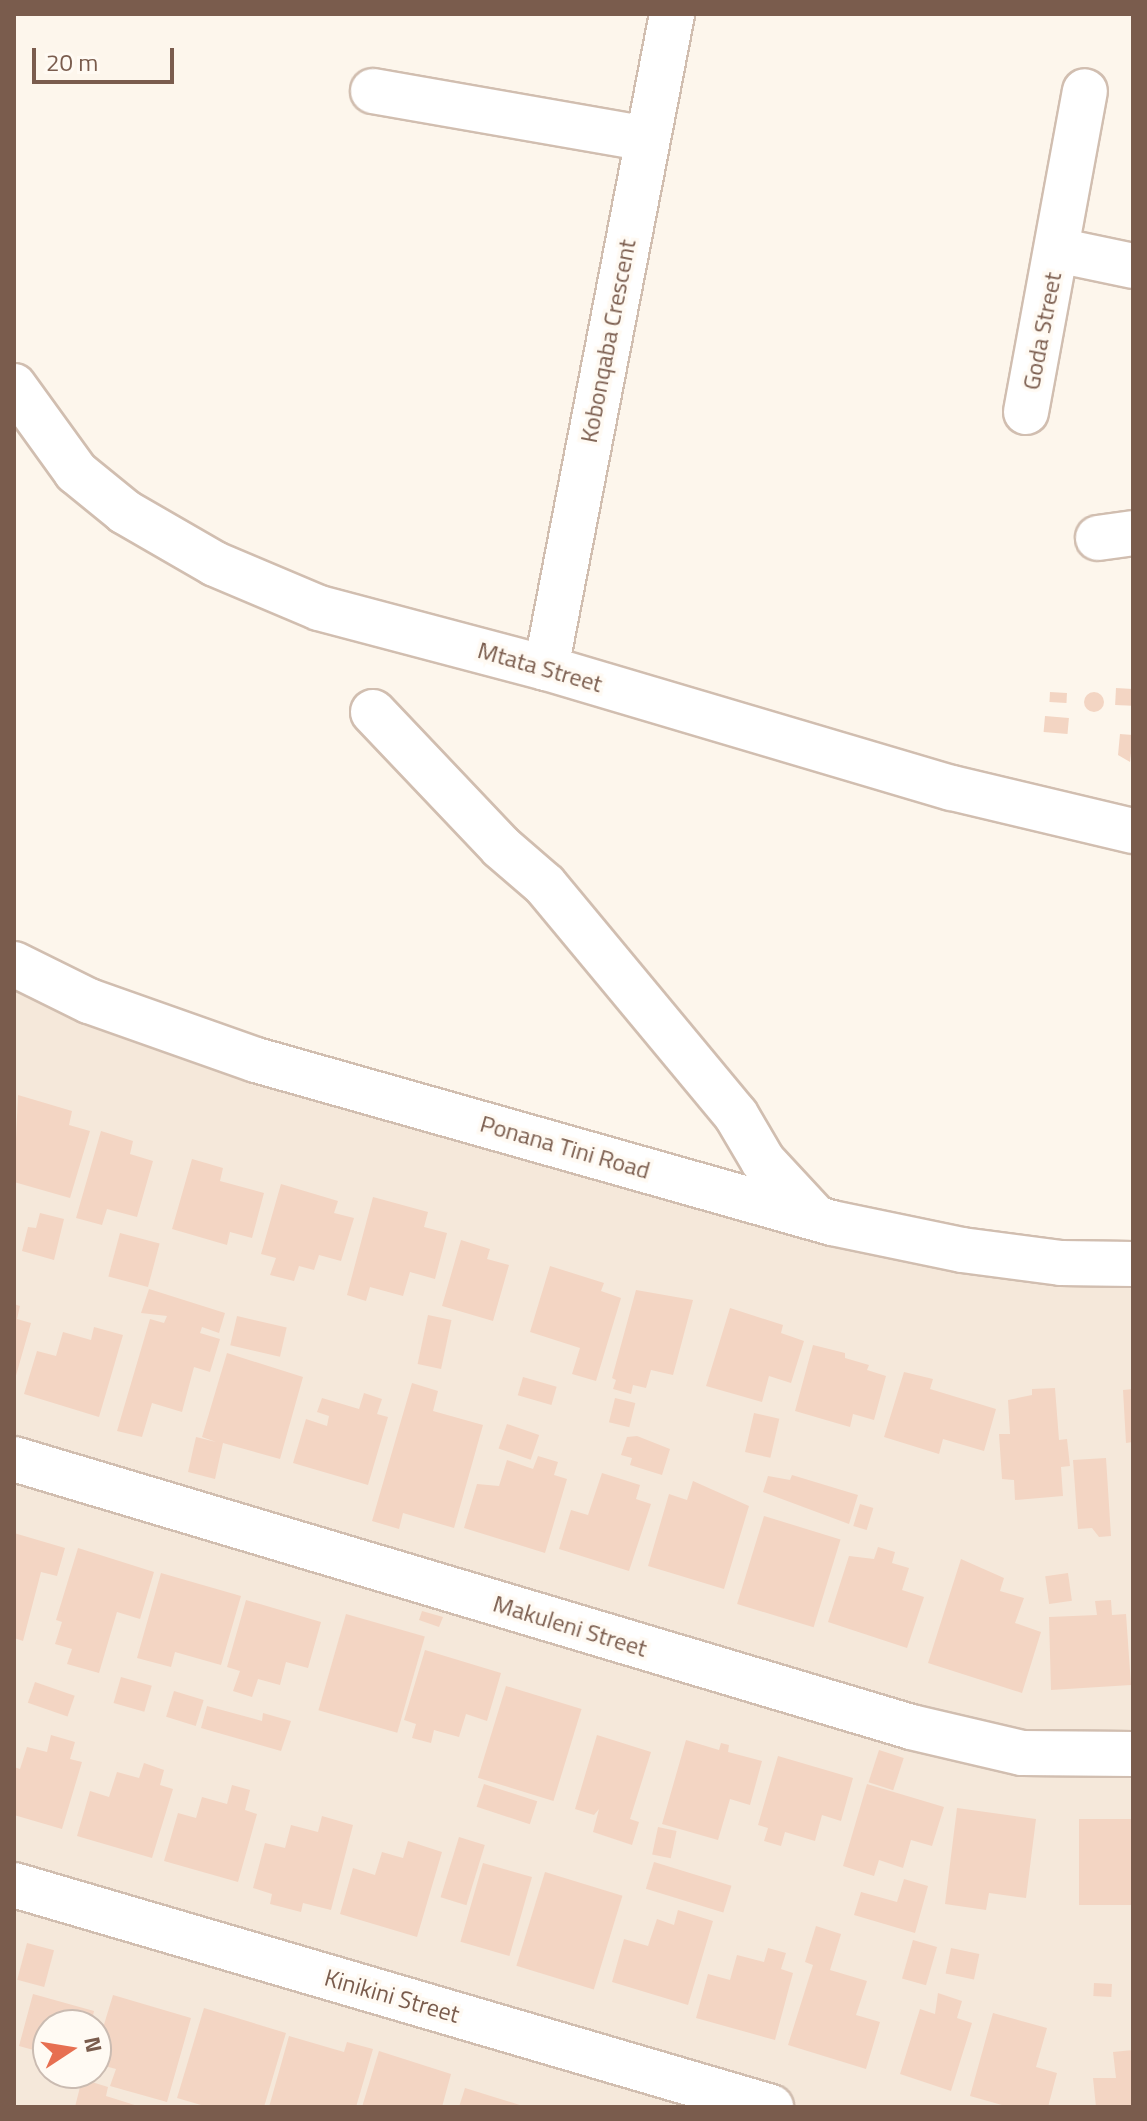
<!DOCTYPE html>
<html>
<head>
<meta charset="utf-8">
<style>
	body { margin:0 }
	#map { position:relative; width:1147px; height:2121px; overflow:hidden; background:#fdf6ec; font-family:"Titillium Web",sans-serif }
	div>[style] { position:absolute }
	.residential>* { inset:0; background:#f5e8da }
	.building>* { inset:0; background:#f3d5c3; transform-origin:0 0 }
	.round { border-radius:50% }
	.roads { filter:drop-shadow(2px 0 #d1beb0) drop-shadow(-2px 0 #d1beb0) drop-shadow(0 2px #d1beb0) drop-shadow(0 -2px #d1beb0) }
	.street>* { height:44px; margin:-22px; padding:0 22px; transform-origin:22px; border-radius:22px; background:#fff }
	.secondary>* { height:44px; margin:-22px; padding:0 22px; transform-origin:22px; border-radius:22px; background:#fff }
	span { translate:-50% -50%; white-space:nowrap; text-align:center; line-height:1.15; -webkit-text-stroke:7px #fffaf3; paint-order:stroke }
	.street-label { font-size:24px; color:#7a5c4d }
	.frame { position:absolute; inset:0; border:16px solid #7a5c4d; pointer-events:none }
	.north { position:absolute; left:32px; top:2009px; width:80px; height:80px; box-sizing:border-box; background:#fffaf3; border:2px solid #cabbb1; border-radius:50%; rotate:78deg; font-size:22px; font-weight:700; line-height:32px; text-align:center; color:#7a5c4d }
	.north::after { content:''; display:block; margin:auto; width:28px; height:36px; background:#e76f51; clip-path:polygon(50% 0,100% 100%,50% 72%,0 100%) }
	.scale { position:absolute; left:32px; top:48px; width:142px; height:36px; box-sizing:border-box; border:4px solid #7a5c4d; border-top:0; padding-left:10px; font-size:24px; line-height:28px; white-space:nowrap; color:#7a5c4d; -webkit-text-stroke:6px #fffaf3; paint-order:stroke }
</style>
</head>
<body>
<div id="map">
	<div class="residential">
		<div style="clip-path:polygon(evenodd,14px 964px,832px 1222px,1133px 1264px,1133px 2107px,14px 2107px,14px 964px,48px 2025px,96px 2025px,96px 2073px,48px 2073px,48px 2025px)"></div>
	</div>
	<div class="building">
		<div style="left:1116px;top:688px;width:17px;height:17px;rotate:3deg"></div>
		<div class="round" style="left:1084px;top:692px;width:20px;height:20px"></div>
		<div style="left:1050px;top:692px;width:17px;height:10px;rotate:3deg"></div>
		<div style="left:1045px;top:716px;width:24px;height:16px;rotate:5deg"></div>
		<div style="clip-path:polygon(1120px 734px,1133px 735px,1130px 762px,1118px 755px)"></div>
		<div style="clip-path:polygon(18px 1095px,72px 1111px,69px 1125px,90px 1131px,70px 1198px,14px 1182px)"></div>
		<div style="clip-path:polygon(101px 1131px,133px 1141px,130px 1154px,153px 1161px,137px 1217px,107px 1209px,102px 1225px,76px 1218px)"></div>
		<div style="clip-path:polygon(192px 1159px,223px 1168px,220px 1181px,264px 1193px,252px 1238px,230px 1232px,227px 1245px,172px 1229px)"></div>
		<div style="clip-path:polygon(281px 1184px,338px 1201px,334px 1213px,354px 1218px,341px 1261px,319px 1255px,314px 1270px,299px 1266px,294px 1281px,270px 1275px,276px 1258px,261px 1254px)"></div>
		<div style="clip-path:polygon(373px 1197px,428px 1212px,424px 1227px,447px 1233px,435px 1279px,410px 1272px,403px 1296px,370px 1287px,366px 1301px,347px 1295px)"></div>
		<div style="clip-path:polygon(40px 1213px,64px 1219px,54px 1260px,22px 1251px,28px 1227px,36px 1228px)"></div>
		<div style="left:120px;top:1233px;width:41px;height:45px;rotate:15deg"></div>
		<div style="clip-path:polygon(461px 1240px,490px 1249px,487px 1259px,509px 1265px,493px 1321px,442px 1306px)"></div>
		<div style="clip-path:polygon(550px 1266px,604px 1283px,601px 1291px,621px 1298px,596px 1381px,572px 1374px,580px 1348px,530px 1332px)"></div>
		<div style="clip-path:polygon(149px 1289px,225px 1313px,219px 1333px,202px 1327px,200px 1333px,220px 1339px,210px 1372px,194px 1367px,182px 1412px,152px 1403px,142px 1437px,117px 1431px,150px 1319px,164px 1323px,167px 1316px,141px 1313px)"></div>
		<div style="clip-path:polygon(636px 1290px,693px 1300px,673px 1375px,651px 1370px,646px 1388px,633px 1385px,631px 1394px,613px 1389px,616px 1380px,612px 1378px)"></div>
		<div style="clip-path:polygon(14px 1304px,20px 1306px,17px 1319px,31px 1323px,15px 1379px)"></div>
		<div style="clip-path:polygon(730px 1308px,783px 1325px,781px 1333px,804px 1341px,791px 1383px,769px 1376px,762px 1402px,706px 1386px)"></div>
		<div style="left:428px;top:1315px;width:24px;height:50px;rotate:12deg"></div>
		<div style="left:237px;top:1316px;width:51px;height:30px;rotate:13deg"></div>
		<div style="clip-path:polygon(94px 1327px,123px 1335px,99px 1417px,24px 1394px,37px 1351px,56px 1356px,63px 1332px,91px 1340px)"></div>
		<div style="clip-path:polygon(813px 1345px,845px 1353px,845px 1358px,869px 1365px,867px 1370px,886px 1376px,874px 1420px,853px 1414px,850px 1427px,795px 1411px)"></div>
		<div style="clip-path:polygon(227px 1353px,303px 1377px,280px 1459px,223px 1443px,215px 1479px,188px 1472px,196px 1437px,216px 1442px,202px 1437px)"></div>
		<div style="clip-path:polygon(904px 1372px,933px 1379px,930px 1389px,996px 1409px,984px 1451px,943px 1439px,939px 1454px,884px 1437px)"></div>
		<div style="left:523px;top:1377px;width:35px;height:19px;rotate:16deg"></div>
		<div style="clip-path:polygon(412px 1383px,438px 1391px,433px 1411px,483px 1425px,454px 1528px,403px 1513px,399px 1529px,372px 1521px)"></div>
		<div style="clip-path:polygon(1055px 1388px,1059px 1440px,1067px 1439px,1070px 1466px,1061px 1467px,1063px 1496px,1015px 1500px,1014px 1480px,1002px 1479px,999px 1434px,1010px 1434px,1008px 1400px,1032px 1395px,1032px 1389px)"></div>
		<div style="clip-path:polygon(1133px 1389px,1133px 1442px,1126px 1443px,1123px 1390px)"></div>
		<div style="clip-path:polygon(364px 1393px,382px 1399px,377px 1414px,388px 1417px,368px 1485px,293px 1463px,306px 1419px,327px 1426px,329px 1416px,317px 1412px,322px 1398px,359px 1409px)"></div>
		<div style="left:615px;top:1398px;width:21px;height:25px;rotate:14deg"></div>
		<div style="left:754px;top:1413px;width:26px;height:40px;rotate:13deg"></div>
		<div style="left:507px;top:1424px;width:34px;height:26px;rotate:19deg"></div>
		<div style="clip-path:polygon(637px 1436px,670px 1449px,662px 1475px,630px 1465px,632px 1458px,621px 1455px,627px 1437px)"></div>
		<div style="clip-path:polygon(538px 1456px,558px 1462px,554px 1475px,567px 1479px,545px 1553px,464px 1528px,477px 1484px,499px 1486px,507px 1460px,533px 1469px)"></div>
		<div style="clip-path:polygon(1106px 1458px,1111px 1536px,1099px 1537px,1092px 1528px,1078px 1529px,1073px 1460px)"></div>
		<div style="clip-path:polygon(602px 1473px,640px 1485px,636px 1499px,651px 1504px,629px 1571px,559px 1549px,571px 1510px,588px 1515px)"></div>
		<div style="clip-path:polygon(792px 1475px,858px 1495px,849px 1524px,763px 1492px,768px 1476px,790px 1480px)"></div>
		<div style="clip-path:polygon(693px 1481px,749px 1506px,724px 1589px,648px 1566px,669px 1494px,687px 1500px)"></div>
		<div style="left:860px;top:1504px;width:14px;height:23px;rotate:17deg"></div>
		<div style="left:764px;top:1516px;width:80px;height:92px;rotate:17deg"></div>
		<div style="clip-path:polygon(14px 1533px,65px 1548px,57px 1576px,41px 1572px,23px 1641px,14px 1638px)"></div>
		<div style="clip-path:polygon(878px 1547px,895px 1552px,892px 1563px,909px 1568px,902px 1590px,924px 1597px,907px 1648px,828px 1622px,849px 1556px,874px 1559px)"></div>
		<div style="clip-path:polygon(78px 1548px,154px 1572px,140px 1619px,117px 1612px,99px 1673px,67px 1664px,72px 1649px,55px 1644px,62px 1622px,56px 1620px)"></div>
		<div style="clip-path:polygon(961px 1559px,1004px 1578px,1000px 1591px,1024px 1598px,1015px 1623px,1041px 1632px,1022px 1693px,928px 1663px)"></div>
		<div style="clip-path:polygon(161px 1573px,241px 1596px,221px 1665px,175px 1652px,171px 1667px,137px 1658px)"></div>
		<div style="left:1068px;top:1573px;width:28px;height:23px;rotate:82deg"></div>
		<div style="clip-path:polygon(246px 1600px,321px 1622px,308px 1668px,286px 1662px,280px 1685px,258px 1679px,252px 1697px,233px 1691px,240px 1671px,227px 1667px)"></div>
		<div style="clip-path:polygon(1111px 1600px,1112px 1615px,1126px 1614px,1131px 1685px,1051px 1690px,1049px 1617px,1097px 1615px,1095px 1601px)"></div>
		<div style="clip-path:polygon(422px 1611px,443px 1617px,439px 1627px,419px 1620px)"></div>
		<div style="left:346px;top:1614px;width:82px;height:100px;rotate:16deg"></div>
		<div style="clip-path:polygon(425px 1650px,501px 1673px,487px 1721px,466px 1714px,459px 1737px,434px 1730px,431px 1743px,412px 1738px,416px 1724px,404px 1720px)"></div>
		<div style="left:121px;top:1677px;width:32px;height:27px;rotate:16deg"></div>
		<div style="left:35px;top:1682px;width:42px;height:22px;rotate:19deg"></div>
		<div style="left:506px;top:1686px;width:79px;height:96px;rotate:17deg"></div>
		<div style="left:174px;top:1691px;width:31px;height:27px;rotate:17deg"></div>
		<div style="clip-path:polygon(207px 1706px,262px 1721px,263px 1713px,291px 1721px,281px 1751px,201px 1728px)"></div>
		<div style="clip-path:polygon(51px 1735px,75px 1742px,70px 1759px,82px 1762px,62px 1829px,14px 1815px,14px 1767px,20px 1769px,27px 1747px,47px 1752px)"></div>
		<div style="clip-path:polygon(597px 1735px,651px 1752px,630px 1819px,639px 1822px,632px 1845px,593px 1832px,599px 1809px,594px 1815px,575px 1809px)"></div>
		<div style="clip-path:polygon(686px 1740px,719px 1750px,721px 1743px,729px 1745px,728px 1752px,762px 1761px,750px 1805px,730px 1799px,718px 1840px,662px 1824px)"></div>
		<div style="left:879px;top:1750px;width:26px;height:34px;rotate:18deg"></div>
		<div style="clip-path:polygon(778px 1756px,853px 1778px,841px 1821px,822px 1815px,815px 1841px,785px 1832px,781px 1846px,764px 1841px,768px 1828px,758px 1825px)"></div>
		<div style="clip-path:polygon(144px 1763px,164px 1770px,160px 1785px,173px 1789px,152px 1858px,77px 1836px,90px 1791px,109px 1797px,117px 1772px,139px 1778px)"></div>
		<div style="left:484px;top:1784px;width:56px;height:24px;rotate:18deg"></div>
		<div style="clip-path:polygon(867px 1784px,944px 1807px,932px 1846px,911px 1840px,903px 1868px,879px 1860px,874px 1876px,843px 1866px)"></div>
		<div style="clip-path:polygon(232px 1785px,250px 1790px,245px 1810px,257px 1814px,238px 1882px,164px 1861px,178px 1813px,196px 1818px,202px 1797px,227px 1804px)"></div>
		<div style="clip-path:polygon(957px 1808px,1036px 1819px,1026px 1898px,989px 1893px,986px 1910px,945px 1904px)"></div>
		<div style="clip-path:polygon(322px 1816px,353px 1825px,331px 1910px,303px 1903px,301px 1912px,270px 1904px,272px 1894px,253px 1888px,265px 1843px,285px 1848px,291px 1825px,318px 1832px)"></div>
		<div style="left:1133px;top:1819px;width:86px;height:54px;rotate:90deg"></div>
		<div style="left:658px;top:1827px;width:19px;height:28px;rotate:12deg"></div>
		<div style="left:459px;top:1837px;width:27px;height:63px;rotate:17deg"></div>
		<div style="clip-path:polygon(408px 1841px,442px 1852px,417px 1937px,340px 1914px,353px 1868px,375px 1875px,382px 1852px,403px 1858px)"></div>
		<div style="left:654px;top:1862px;width:81px;height:28px;rotate:17deg"></div>
		<div style="left:483px;top:1863px;width:51px;height:82px;rotate:16deg"></div>
		<div style="left:545px;top:1872px;width:81px;height:98px;rotate:17deg"></div>
		<div style="clip-path:polygon(904px 1879px,928px 1886px,915px 1933px,854px 1915px,861px 1892px,897px 1902px)"></div>
		<div style="clip-path:polygon(678px 1910px,713px 1921px,688px 2005px,612px 1982px,624px 1939px,648px 1946px,657px 1919px,674px 1925px)"></div>
		<div style="clip-path:polygon(816px 1926px,841px 1934px,830px 1970px,867px 1981px,856px 2015px,880px 2022px,866px 2069px,788px 2045px,813px 1965px,805px 1962px)"></div>
		<div style="left:913px;top:1940px;width:25px;height:40px;rotate:16deg"></div>
		<div style="left:27px;top:1943px;width:28px;height:38px;rotate:15deg"></div>
		<div style="clip-path:polygon(768px 1948px,786px 1953px,781px 1969px,793px 1973px,775px 2040px,696px 2018px,708px 1974px,730px 1980px,737px 1955px,764px 1962px)"></div>
		<div style="left:951px;top:1948px;width:29px;height:26px;rotate:12deg"></div>
		<div style="left:1094px;top:1983px;width:18px;height:13px;rotate:3deg"></div>
		<div style="clip-path:polygon(938px 1993px,962px 2001px,957px 2018px,972px 2023px,951px 2091px,900px 2074px,920px 2009px,935px 2014px)"></div>
		<div style="clip-path:polygon(33px 1994px,94px 2011px,91px 2025px,48px 2025px,48px 2054px,19px 2046px)"></div>
		<div style="clip-path:polygon(113px 1995px,191px 2018px,167px 2102px,110px 2086px,116px 2069px,101px 2065px,107px 2044px,99px 2041px)"></div>
		<div style="clip-path:polygon(204px 2008px,286px 2033px,264px 2107px,208px 2107px,177px 2098px)"></div>
		<div style="clip-path:polygon(993px 2013px,1047px 2028px,1036px 2067px,1057px 2073px,1048px 2107px,1009px 2107px,970px 2096px)"></div>
		<div style="clip-path:polygon(289px 2036px,344px 2052px,347px 2042px,373px 2049px,356px 2107px,269px 2107px)"></div>
		<div style="clip-path:polygon(1133px 2050px,1133px 2107px,1096px 2107px,1093px 2078px,1116px 2078px,1113px 2052px)"></div>
		<div style="clip-path:polygon(379px 2051px,451px 2074px,442px 2107px,362px 2107px)"></div>
		<div style="clip-path:polygon(82px 2079px,108px 2087px,106px 2096px,141px 2107px,75px 2107px)"></div>
		<div style="clip-path:polygon(465px 2088px,523px 2106px,523px 2107px,459px 2107px)"></div>
	</div>
	<div class="roads">
		<div class="street">
			<div style="left:373px;top:91px;width:278px;rotate:9.9deg"></div>
			<div style="left:1057px;top:250px;width:78px;rotate:11.9deg"></div>
			<div style="left:14px;top:386px;width:106px;rotate:54.2deg"></div>
			<div style="left:76px;top:472px;width:63px;rotate:39.2deg"></div>
			<div style="left:125px;top:512px;width:104px;rotate:30deg"></div>
			<div style="left:215px;top:564px;width:113px;rotate:22.9deg"></div>
			<div style="left:319px;top:608px;width:235px;rotate:14.8deg"></div>
			<div style="left:546px;top:668px;width:423px;rotate:16.5deg"></div>
			<div style="left:952px;top:788px;width:186px;rotate:13.4deg"></div>
			<div style="left:1026px;top:412px;width:326px;rotate:-79.6deg"></div>
			<div style="left:1098px;top:538px;width:35px;rotate:-8deg"></div>
			<div style="left:546px;top:668px;width:666px;rotate:-79.09deg"></div>
			<div style="left:373px;top:712px;width:186px;rotate:46.5deg"></div>
			<div style="left:501px;top:847px;width:58px;rotate:40.8deg"></div>
			<div style="left:545px;top:885px;width:299px;rotate:50.3deg"></div>
			<div style="left:736px;top:1115px;width:53px;rotate:59.6deg"></div>
			<div style="left:763px;top:1161px;width:76px;rotate:47.1deg"></div>
			<div style="left:14px;top:1459px;width:936px;rotate:16.63deg"></div>
			<div style="left:911px;top:1727px;width:114px;rotate:13.2deg"></div>
			<div style="left:1022px;top:1753px;width:111px;rotate:0.5deg"></div>
			<div style="left:14px;top:1885px;width:789px;rotate:16.34deg"></div>
		</div>
		<div class="secondary">
			<div style="left:14px;top:964px;width:84px;rotate:26.3deg"></div>
			<div style="left:89px;top:1001px;width:177px;rotate:19.5deg"></div>
			<div style="left:256px;top:1060px;width:599px;rotate:15.8deg"></div>
			<div style="left:832px;top:1223px;width:133px;rotate:11.7deg"></div>
			<div style="left:962px;top:1250px;width:100px;rotate:7.5deg"></div>
			<div style="left:1061px;top:1263px;width:72px;rotate:0.8deg"></div>
		</div>
	</div>
	<div class="street-label">
		<span style="left:1042px;top:331px;rotate:-79deg">Goda Street</span>
		<span style="left:608px;top:341px;rotate:-79deg">Kobonqaba Crescent</span>
		<span style="left:540px;top:667px;rotate:16deg">Mtata Street</span>
		<span style="left:565px;top:1147px;rotate:16deg">Ponana Tini Road</span>
		<span style="left:570px;top:1626px;rotate:17deg">Makuleni Street</span>
		<span style="left:392px;top:1996px;rotate:16deg">Kinikini Street</span>
	</div>
	<div class="frame"></div>
	<div class="north">N</div>
	<div class="scale">20 m</div>
</div>
</body>
</html>
